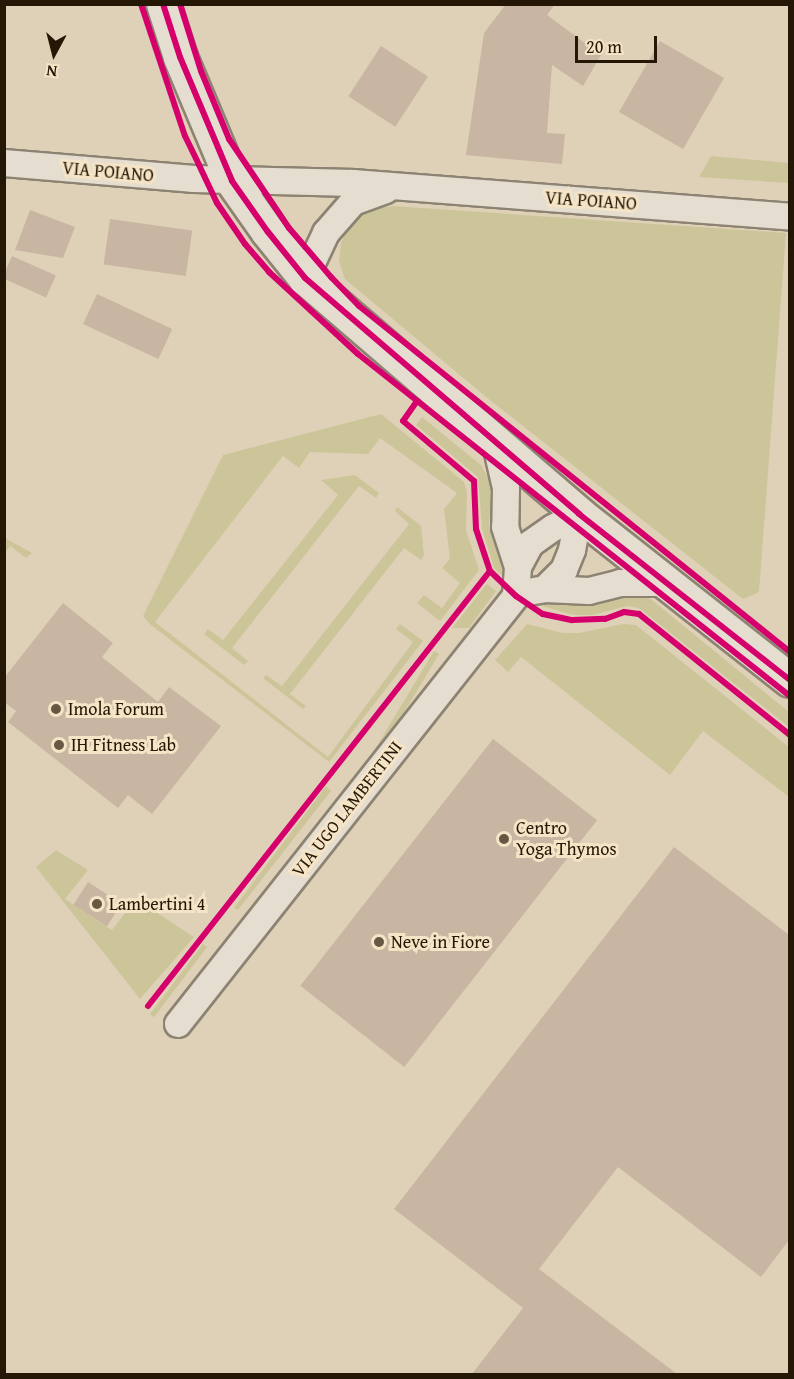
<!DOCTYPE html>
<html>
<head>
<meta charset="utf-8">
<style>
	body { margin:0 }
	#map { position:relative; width:794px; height:1379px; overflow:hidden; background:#dfd1b7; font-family:"Gentium Book Plus",serif }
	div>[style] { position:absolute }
	.green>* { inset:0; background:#cdc59a; transform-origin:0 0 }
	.building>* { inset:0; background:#c8b5a2; transform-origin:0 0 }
	.roads { filter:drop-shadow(2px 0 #8d8373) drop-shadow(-2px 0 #8d8373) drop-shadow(0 2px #8d8373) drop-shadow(0 -2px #8d8373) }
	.street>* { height:26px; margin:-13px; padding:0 13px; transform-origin:13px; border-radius:13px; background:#e5ded0 }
	.secondary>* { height:33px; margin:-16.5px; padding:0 16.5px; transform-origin:16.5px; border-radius:16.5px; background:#e5ded0 }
	.cycleway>* { height:6px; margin:-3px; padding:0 3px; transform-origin:3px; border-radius:3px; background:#d6006c }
	.dots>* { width:16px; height:16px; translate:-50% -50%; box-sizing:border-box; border:3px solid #f5e4c6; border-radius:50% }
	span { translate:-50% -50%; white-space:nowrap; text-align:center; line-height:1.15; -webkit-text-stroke:6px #f5e4c6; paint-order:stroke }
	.street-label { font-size:18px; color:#251705 }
	.poi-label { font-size:18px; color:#251705 }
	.left { translate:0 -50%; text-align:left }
	.frame { position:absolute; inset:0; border:6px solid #251705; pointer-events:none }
	.north { position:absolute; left:24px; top:24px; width:60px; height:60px; -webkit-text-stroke:4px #f5e4c6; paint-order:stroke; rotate:187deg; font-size:16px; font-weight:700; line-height:24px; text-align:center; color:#251705 }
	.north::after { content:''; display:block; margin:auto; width:21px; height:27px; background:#251705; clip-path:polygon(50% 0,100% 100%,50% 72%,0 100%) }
	.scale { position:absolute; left:575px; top:36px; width:82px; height:27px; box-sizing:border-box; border:3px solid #251705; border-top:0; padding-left:8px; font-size:18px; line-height:21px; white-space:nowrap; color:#251705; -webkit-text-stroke:4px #f5e4c6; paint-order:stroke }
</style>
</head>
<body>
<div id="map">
	<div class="green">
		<div style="clip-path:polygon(711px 156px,789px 163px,789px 183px,699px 177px)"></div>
		<div style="clip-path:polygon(392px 206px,786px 233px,759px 592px,743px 599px,486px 397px,345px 279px,339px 261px,341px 243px,347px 230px,356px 217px,370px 210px)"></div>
		<div style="clip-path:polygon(381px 414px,464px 482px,467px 492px,466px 530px,479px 570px,440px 621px,417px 603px,424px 595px,442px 608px,460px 583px,442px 568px,450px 559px,444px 509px,457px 493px,380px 438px,368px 454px,310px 452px,299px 468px,283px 456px,155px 622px,328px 757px,413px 642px,396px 629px,400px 624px,423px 641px,329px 762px,151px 625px,143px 616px,223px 455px)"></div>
		<div style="clip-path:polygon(422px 417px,481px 465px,488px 478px,492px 489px,489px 525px,501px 559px,502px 576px,494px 568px,482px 529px,478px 477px,416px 425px)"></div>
		<div style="clip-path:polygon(355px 475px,379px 493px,376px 498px,359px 486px,232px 648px,248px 661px,244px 665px,204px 634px,208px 629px,223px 640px,338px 495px,321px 480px)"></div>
		<div style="clip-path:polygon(397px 507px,421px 526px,424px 555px,421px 560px,404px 548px,290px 694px,306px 706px,303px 709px,263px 678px,266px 675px,282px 686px,409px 524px,395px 511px)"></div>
		<div style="clip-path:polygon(5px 538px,32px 553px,26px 558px,10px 546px,5px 553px)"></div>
		<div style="clip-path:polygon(487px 584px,496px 591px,469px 628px,452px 628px)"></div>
		<div style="clip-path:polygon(627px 594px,641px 594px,652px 600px,789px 712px,789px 727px,639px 608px,627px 606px,593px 615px,574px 615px,538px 605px,551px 600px,584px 604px)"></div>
		<div style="clip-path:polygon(527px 624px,563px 633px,579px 633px,623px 624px,636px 625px,789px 747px,789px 797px,703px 731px,670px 775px,521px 657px,508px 672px,495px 660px)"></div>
		<div style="left:434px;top:651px;width:6px;height:154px;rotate:31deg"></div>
		<div style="clip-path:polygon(326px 786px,331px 791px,238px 910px,234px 908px)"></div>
		<div style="clip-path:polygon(56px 850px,88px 870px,65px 899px,107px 927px,112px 930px,136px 899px,194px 937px,140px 999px,36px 867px)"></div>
		<div style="left:203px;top:944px;width:5px;height:88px;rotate:37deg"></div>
	</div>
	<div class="building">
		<div style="clip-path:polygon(506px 4px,555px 4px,547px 15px,601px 55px,583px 86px,552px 65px,547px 133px,565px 134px,562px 164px,466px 155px,484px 33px)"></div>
		<div style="left:660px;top:41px;width:74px;height:82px;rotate:30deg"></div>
		<div style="left:381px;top:46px;width:56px;height:60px;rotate:33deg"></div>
		<div style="clip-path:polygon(30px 210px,75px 227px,63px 258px,15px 250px)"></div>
		<div style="left:110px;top:219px;width:83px;height:46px;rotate:8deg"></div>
		<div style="left:12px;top:256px;width:48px;height:24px;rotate:24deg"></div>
		<div style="left:97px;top:294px;width:83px;height:33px;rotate:25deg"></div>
		<div style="clip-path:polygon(63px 603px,113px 643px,102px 657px,158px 702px,169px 687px,221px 726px,152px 814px,128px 795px,118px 808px,8px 722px,16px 711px,4px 702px,4px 678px)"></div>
		<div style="left:493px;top:739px;width:132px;height:313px;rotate:38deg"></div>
		<div style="clip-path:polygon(674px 847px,789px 935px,789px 1240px,761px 1277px,618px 1167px,539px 1269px,677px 1374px,472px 1374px,523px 1308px,394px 1209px)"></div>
		<div style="left:88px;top:882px;width:40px;height:27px;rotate:33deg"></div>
	</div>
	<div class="roads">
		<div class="street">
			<div style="left:4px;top:163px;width:191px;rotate:4.8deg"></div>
			<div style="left:194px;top:179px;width:159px;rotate:1.4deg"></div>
			<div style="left:353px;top:183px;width:438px;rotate:4.4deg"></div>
			<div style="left:305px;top:278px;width:50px;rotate:-65deg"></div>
			<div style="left:326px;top:233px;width:41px;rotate:-48.9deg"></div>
			<div style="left:353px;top:202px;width:35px;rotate:-20deg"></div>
			<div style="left:495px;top:440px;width:49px;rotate:77.1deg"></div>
			<div style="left:506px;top:488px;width:39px;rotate:91deg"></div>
			<div style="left:505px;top:527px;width:42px;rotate:72deg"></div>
			<div style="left:545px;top:589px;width:44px;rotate:2.6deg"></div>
			<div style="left:589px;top:591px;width:32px;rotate:-14deg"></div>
			<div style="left:620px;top:583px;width:48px"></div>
			<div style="left:534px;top:591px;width:11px;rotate:-10deg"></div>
			<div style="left:545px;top:589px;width:27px;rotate:-45deg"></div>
			<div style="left:564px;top:570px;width:22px;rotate:-68deg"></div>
			<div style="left:572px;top:550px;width:37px;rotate:-79deg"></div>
			<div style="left:178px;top:1024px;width:545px;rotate:-51.7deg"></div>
			<div style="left:516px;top:596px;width:29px;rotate:-86deg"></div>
			<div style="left:518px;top:567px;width:26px;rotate:-62deg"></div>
			<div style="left:530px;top:544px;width:28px;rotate:-35deg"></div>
			<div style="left:553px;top:528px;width:30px;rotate:-28deg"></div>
		</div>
		<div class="secondary">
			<div style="left:163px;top:4px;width:56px;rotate:72.2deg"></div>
			<div style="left:180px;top:57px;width:134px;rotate:67.2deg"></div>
			<div style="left:232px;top:181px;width:62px;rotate:54.8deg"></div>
			<div style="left:268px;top:232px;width:59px;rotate:51.2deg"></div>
			<div style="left:305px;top:278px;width:362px;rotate:40.7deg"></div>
			<div style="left:579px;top:514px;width:268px;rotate:38.2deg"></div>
		</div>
	</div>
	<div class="cycleway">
		<div style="left:141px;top:4px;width:139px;rotate:71.6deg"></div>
		<div style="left:185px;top:136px;width:32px;rotate:64deg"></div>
		<div style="left:199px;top:165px;width:42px;rotate:64.7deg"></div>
		<div style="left:217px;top:203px;width:50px;rotate:55.7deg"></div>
		<div style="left:245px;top:244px;width:37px;rotate:49deg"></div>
		<div style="left:269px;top:272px;width:121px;rotate:42.7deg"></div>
		<div style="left:358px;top:354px;width:551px;rotate:38.37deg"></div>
		<div style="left:163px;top:4px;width:56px;rotate:72.2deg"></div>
		<div style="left:180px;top:57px;width:134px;rotate:67.2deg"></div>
		<div style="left:232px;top:181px;width:62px;rotate:54.8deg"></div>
		<div style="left:268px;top:232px;width:59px;rotate:51.2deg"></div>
		<div style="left:305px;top:278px;width:362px;rotate:40.7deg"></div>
		<div style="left:579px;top:514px;width:268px;rotate:38.2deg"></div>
		<div style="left:180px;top:4px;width:70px;rotate:72.6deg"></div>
		<div style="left:201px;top:71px;width:74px;rotate:67.6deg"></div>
		<div style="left:229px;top:139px;width:107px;rotate:56deg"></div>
		<div style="left:289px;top:228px;width:65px;rotate:49.4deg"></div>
		<div style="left:331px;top:277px;width:40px;rotate:46deg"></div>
		<div style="left:359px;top:306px;width:553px;rotate:38.76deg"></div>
		<div style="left:417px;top:401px;width:24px;rotate:125deg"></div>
		<div style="left:403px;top:421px;width:93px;rotate:40.2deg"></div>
		<div style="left:474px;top:481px;width:48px;rotate:87.6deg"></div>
		<div style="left:476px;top:529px;width:44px;rotate:71.6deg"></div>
		<div style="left:490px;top:571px;width:36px;rotate:44deg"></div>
		<div style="left:516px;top:596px;width:32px;rotate:34deg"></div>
		<div style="left:543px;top:614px;width:30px;rotate:12deg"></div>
		<div style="left:572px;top:620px;width:33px;rotate:-2deg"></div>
		<div style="left:605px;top:619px;width:20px;rotate:-20deg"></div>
		<div style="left:624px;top:612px;width:15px;rotate:8deg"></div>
		<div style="left:639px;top:614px;width:193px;rotate:38.7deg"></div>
		<div style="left:148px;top:1006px;width:553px;rotate:-51.83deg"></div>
	</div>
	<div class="dots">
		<div style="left:56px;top:709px;background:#665843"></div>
		<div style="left:59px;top:745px;background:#665843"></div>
		<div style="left:504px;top:839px;background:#665843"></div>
		<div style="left:97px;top:904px;background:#665843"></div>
		<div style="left:379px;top:942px;background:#665843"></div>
	</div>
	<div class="street-label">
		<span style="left:108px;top:172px;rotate:5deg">VIA POIANO</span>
		<span style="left:591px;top:201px;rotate:4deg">VIA POIANO</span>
		<span style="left:347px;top:809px;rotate:-52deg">VIA UGO LAMBERTINI</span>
	</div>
	<div class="poi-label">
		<span class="left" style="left:68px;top:709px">Imola Forum</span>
		<span class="left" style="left:71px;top:745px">IH Fitness Lab</span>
		<span class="left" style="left:516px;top:839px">Centro<br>Yoga Thymos</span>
		<span class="left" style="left:109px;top:904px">Lambertini 4</span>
		<span class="left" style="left:391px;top:942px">Neve in Fiore</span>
	</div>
	<div class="frame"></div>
	<div class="north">N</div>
	<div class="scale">20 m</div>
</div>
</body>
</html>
